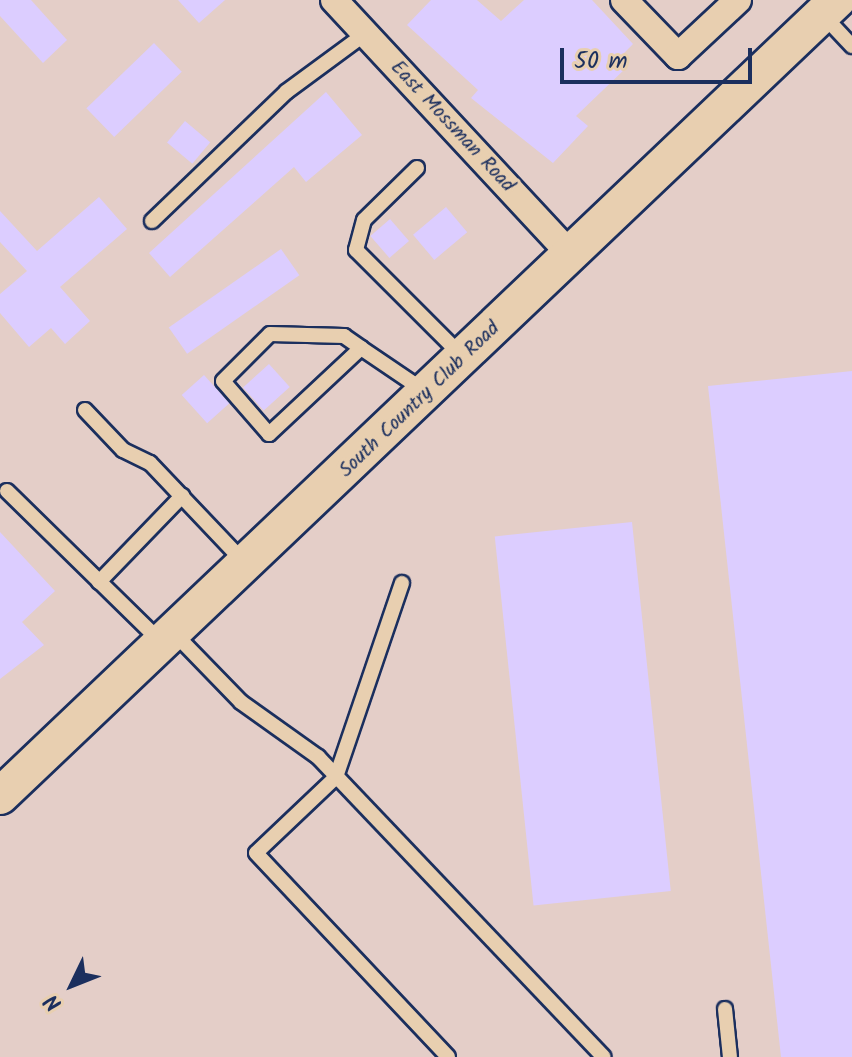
<!DOCTYPE html>
<html>
<head>
<meta charset="utf-8">
<style>
	body { margin:0 }
	#map { position:relative; width:852px; height:1057px; overflow:hidden; background:#e4cec8; font-family:Kalam,sans-serif }
	div>[style] { position:absolute }
	.building>* { inset:0; background:#dccdff; transform-origin:0 0 }
	.roads { filter:drop-shadow(2px 0 #1b2f5e) drop-shadow(-2px 0 #1b2f5e) drop-shadow(0 2px #1b2f5e) drop-shadow(0 -2px #1b2f5e) }
	.lane>* { height:14px; margin:-7px; padding:0 7px; transform-origin:7px; border-radius:7px; background:#e8cfb0 }
	.street>* { height:26px; margin:-13px; padding:0 13px; transform-origin:13px; border-radius:13px; background:#e8cfb0 }
	.secondary>* { height:36px; margin:-18px; padding:0 18px; transform-origin:18px; border-radius:18px; background:#e8cfb0 }
	span { translate:-50% -50%; white-space:nowrap; text-align:center; line-height:1.15; -webkit-text-stroke:6px #e8cfb0; paint-order:stroke }
	.street-label { font-size:20px; color:#1b2f5e }
	.north { position:absolute; left:32px; top:945px; width:80px; height:80px; -webkit-text-stroke:6px #e8cfb0; paint-order:stroke; rotate:227deg; font-size:22px; font-weight:700; line-height:32px; text-align:center; color:#1b2f5e }
	.north::after { content:''; display:block; margin:auto; width:28px; height:36px; background:#1b2f5e; clip-path:polygon(50% 0,100% 100%,50% 72%,0 100%) }
	.scale { position:absolute; left:560px; top:48px; width:192px; height:36px; box-sizing:border-box; border:4px solid #1b2f5e; border-top:0; padding-left:10px; font-size:24px; line-height:28px; white-space:nowrap; color:#1b2f5e; -webkit-text-stroke:6px #e8cfb0; paint-order:stroke }
</style>
</head>
<body>
<div id="map">
	<div class="building">
		<div style="clip-path:polygon(0 0,31px 0,67px 40px,43px 63px,0 16px)"></div>
		<div style="clip-path:polygon(178px 0,225px 0,199px 23px)"></div>
		<div style="clip-path:polygon(431px 0,477px 0,501px 21px,524px 0,592px 0,633px 44px,619px 58px,627px 67px,576px 116px,588px 126px,553px 163px,471px 98px,478px 90px,407px 25px)"></div>
		<div style="left:154px;top:43px;width:40px;height:94px;rotate:46deg"></div>
		<div style="clip-path:polygon(326px 92px,362px 135px,306px 182px,294px 167px,170px 277px,149px 253px)"></div>
		<div style="left:185px;top:121px;width:33px;height:28px;rotate:40deg"></div>
		<div style="clip-path:polygon(99px 197px,127px 229px,60px 287px,90px 321px,65px 344px,51px 328px,29px 347px,0 313px,0 294px,27px 271px,0 242px,0 211px,37px 251px)"></div>
		<div style="left:446px;top:207px;width:33px;height:43px;rotate:50deg"></div>
		<div style="left:390px;top:219px;width:29px;height:26px;rotate:49deg"></div>
		<div style="left:281px;top:249px;width:32px;height:137px;rotate:55deg"></div>
		<div style="left:269px;top:364px;width:31px;height:35px;rotate:48deg"></div>
		<div style="clip-path:polygon(852px 371px,852px 1057px,781px 1057px,708px 386px)"></div>
		<div style="left:204px;top:375px;width:38px;height:30px;rotate:48deg"></div>
		<div style="left:632px;top:522px;width:371px;height:138px;rotate:84deg"></div>
		<div style="clip-path:polygon(0 532px,55px 591px,22px 622px,44px 645px,0 679px)"></div>
	</div>
	<div class="roads">
		<div class="lane">
			<div style="left:822px;top:14px;width:44px;rotate:46.8deg"></div>
			<div style="left:417px;top:168px;width:74px;rotate:135.5deg"></div>
			<div style="left:364px;top:220px;width:31px;rotate:105deg"></div>
			<div style="left:356px;top:250px;width:148px;rotate:45deg"></div>
			<div style="left:152px;top:221px;width:186px;rotate:-43.9deg"></div>
			<div style="left:286px;top:92px;width:98px;rotate:-36.3deg"></div>
			<div style="left:361px;top:348px;width:126px;rotate:136.9deg"></div>
			<div style="left:269px;top:434px;width:70px;rotate:-131deg"></div>
			<div style="left:223px;top:381px;width:66px;rotate:-45deg"></div>
			<div style="left:270px;top:334px;width:74px;rotate:1.5deg"></div>
			<div style="left:344px;top:336px;width:21px;rotate:35deg"></div>
			<div style="left:361px;top:348px;width:78px;rotate:34.1deg"></div>
			<div style="left:85px;top:410px;width:55px;rotate:46.5deg"></div>
			<div style="left:123px;top:450px;width:30px;rotate:26deg"></div>
			<div style="left:150px;top:463px;width:138px;rotate:46.5deg"></div>
			<div style="left:7px;top:491px;width:216px;rotate:44.4deg"></div>
			<div style="left:99px;top:582px;width:120px;rotate:-46deg"></div>
			<div style="left:402px;top:583px;width:205px;rotate:108.8deg"></div>
			<div style="left:336px;top:777px;width:110px;rotate:136.5deg"></div>
			<div style="left:256px;top:853px;width:280px;rotate:46.7deg"></div>
			<div style="left:175px;top:634px;width:95px;rotate:45.9deg"></div>
			<div style="left:241px;top:702px;width:95px;rotate:35.5deg"></div>
			<div style="left:318px;top:757px;width:414px;rotate:46.4deg"></div>
			<div style="left:725px;top:1009px;width:48px;rotate:84.1deg"></div>
		</div>
		<div class="street">
			<div style="left:334px;top:0;width:348px;rotate:47.1deg"></div>
			<div style="left:624px;top:0;width:78px;rotate:46deg"></div>
			<div style="left:678px;top:56px;width:82px;rotate:-43deg"></div>
		</div>
		<div class="secondary">
			<div style="left:0;top:796px;width:1155px;rotate:-43.56deg"></div>
		</div>
	</div>
	<div class="street-label">
		<span style="left:452px;top:127px;rotate:47deg">East Mossman Road</span>
		<span style="left:420px;top:400px;rotate:-44deg">South Country Club Road</span>
	</div>
	<div class="north">N</div>
	<div class="scale">50 m</div>
</div>
</body>
</html>
